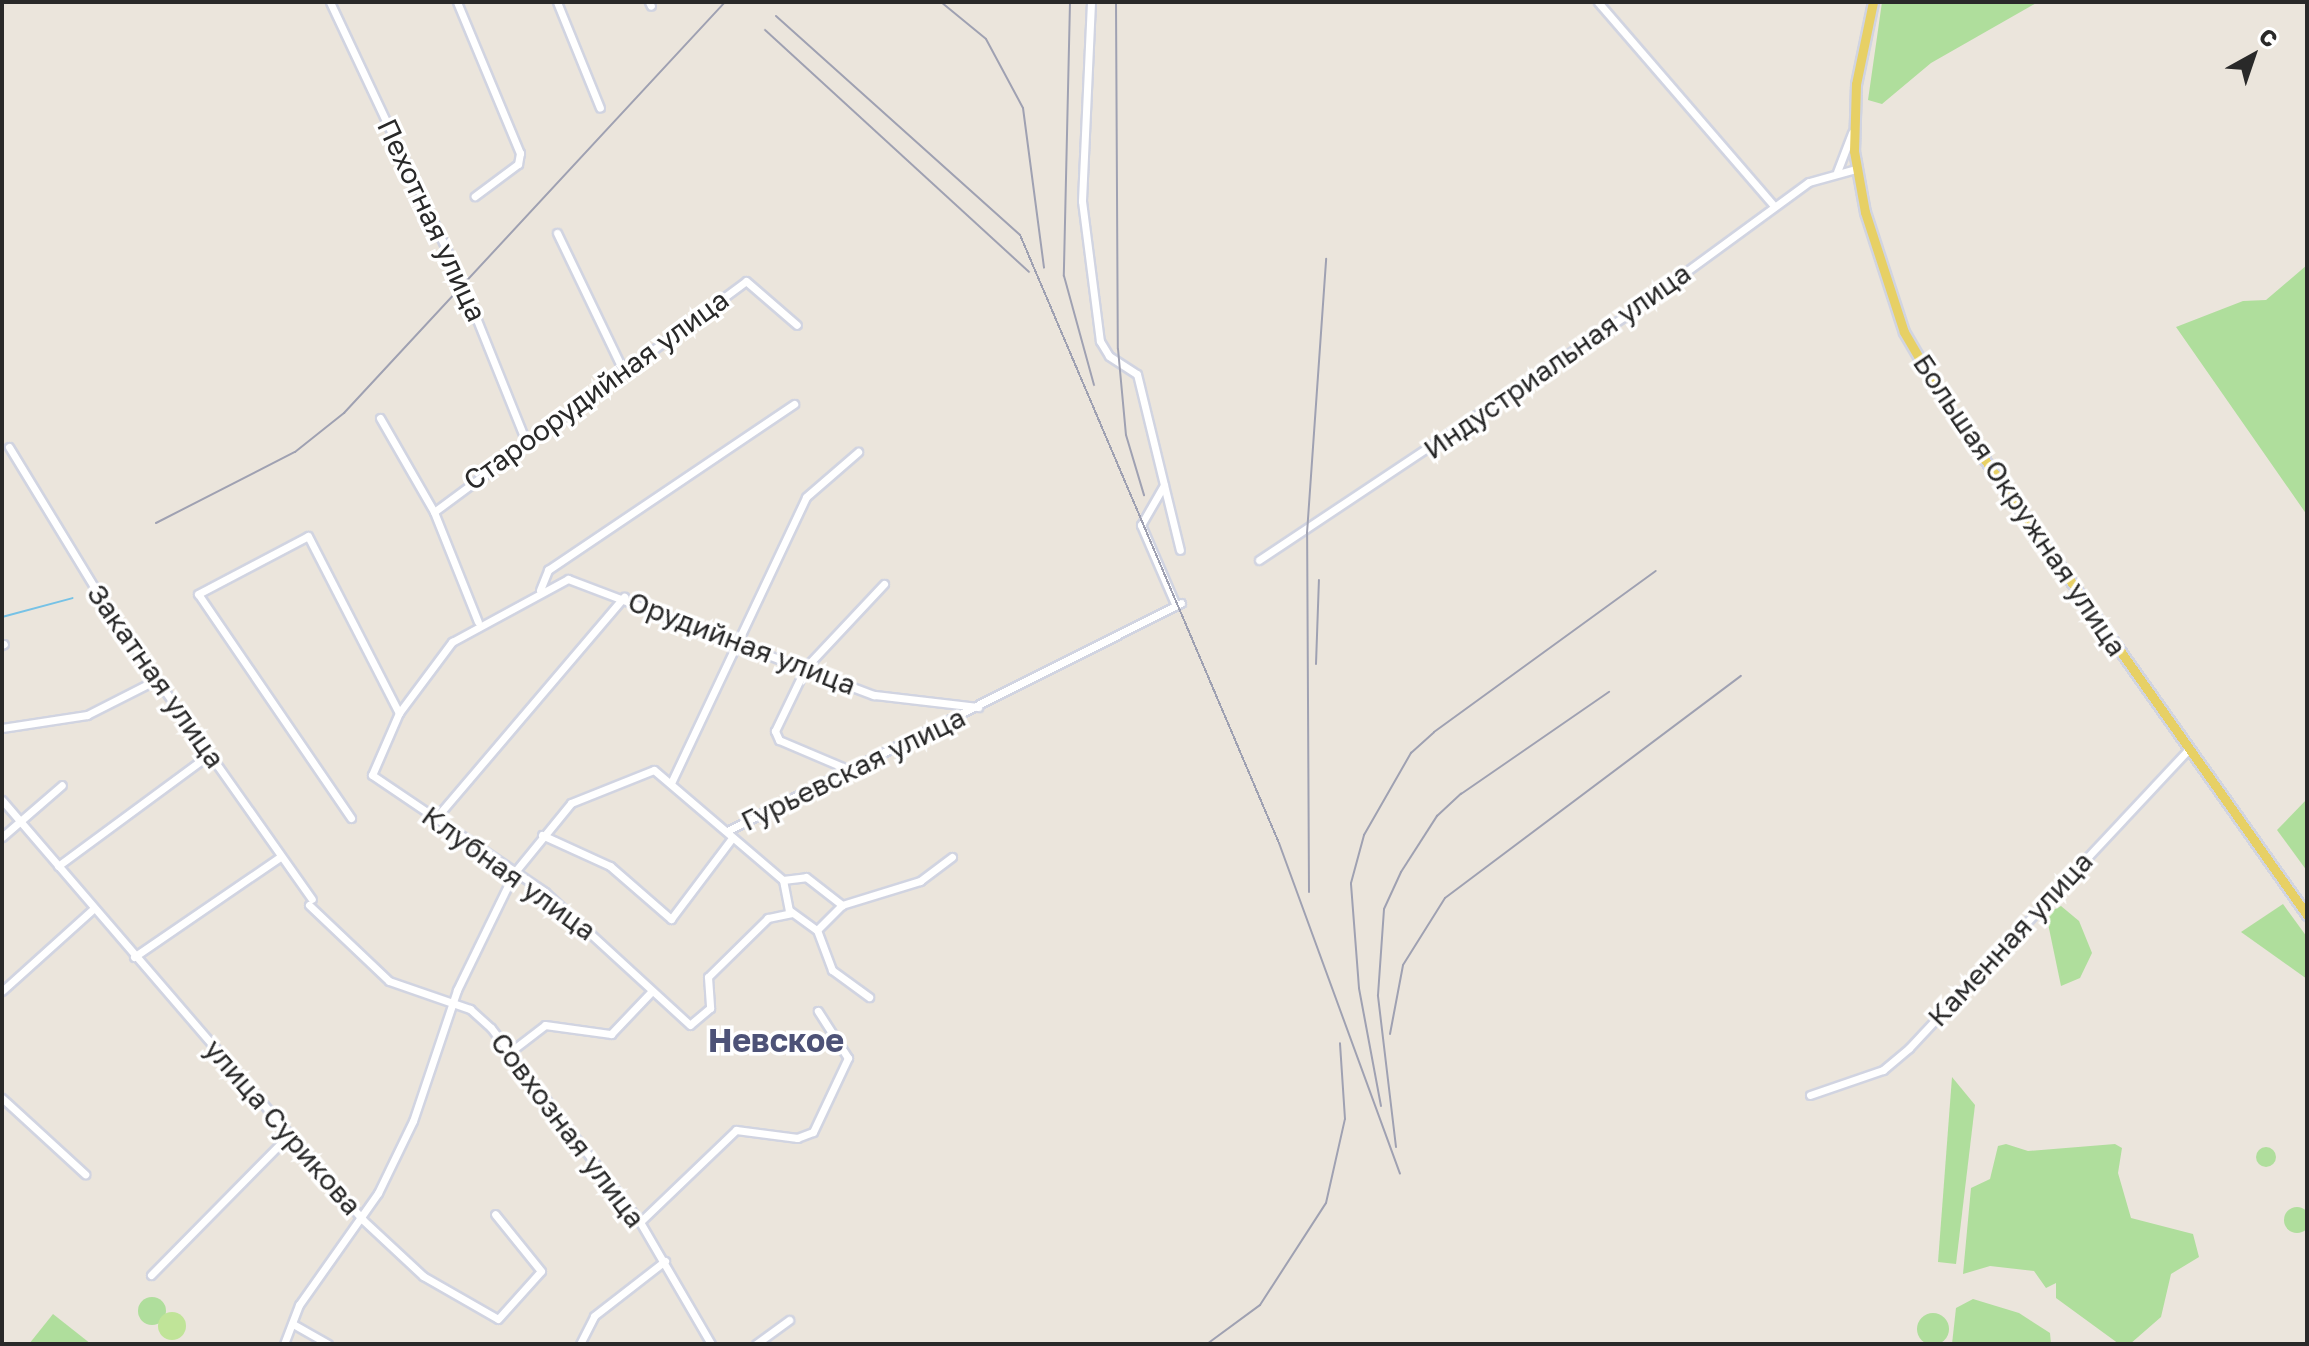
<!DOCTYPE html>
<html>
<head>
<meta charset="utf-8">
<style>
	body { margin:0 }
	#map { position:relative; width:2309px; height:1346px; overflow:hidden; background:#ebe5dc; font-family:"Golos Text",sans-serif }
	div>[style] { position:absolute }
	.green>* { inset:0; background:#afde9c }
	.round { border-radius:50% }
	.pitch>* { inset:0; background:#c0e498 }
	.stream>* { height:2px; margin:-1px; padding:0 1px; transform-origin:1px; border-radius:1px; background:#76c2e6 }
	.roads { filter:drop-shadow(2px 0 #d1d4e1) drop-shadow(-2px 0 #d1d4e1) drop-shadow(0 2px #d1d4e1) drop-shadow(0 -2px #d1d4e1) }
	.minor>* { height:7px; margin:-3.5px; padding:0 3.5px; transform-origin:3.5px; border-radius:3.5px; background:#fff }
	.major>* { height:9px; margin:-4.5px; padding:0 4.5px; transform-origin:4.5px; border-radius:4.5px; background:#e7d065 }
	.rail>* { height:2px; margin:-1px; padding:0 1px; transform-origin:1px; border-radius:1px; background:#9fa1b2 }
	span { translate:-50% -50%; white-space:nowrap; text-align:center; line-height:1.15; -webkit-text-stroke:7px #fff; paint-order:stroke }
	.street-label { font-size:28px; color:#292929 }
	.quarter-label { font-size:32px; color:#4d5277; font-weight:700 }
	.frame { position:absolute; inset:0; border:4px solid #292929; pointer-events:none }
	.north { position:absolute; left:2213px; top:16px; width:80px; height:80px; -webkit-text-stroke:6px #fff; paint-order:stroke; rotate:40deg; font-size:22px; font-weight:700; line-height:32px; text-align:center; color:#292929 }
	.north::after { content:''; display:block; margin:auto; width:28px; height:36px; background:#292929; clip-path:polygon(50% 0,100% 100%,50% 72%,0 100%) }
</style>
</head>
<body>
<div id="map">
	<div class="green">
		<div style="clip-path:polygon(1882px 2px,2038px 2px,1931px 63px,1882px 104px,1868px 100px)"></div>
		<div style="clip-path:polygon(2307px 265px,2307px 515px,2176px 327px,2243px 301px,2266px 300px)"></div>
		<div style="clip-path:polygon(2307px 799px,2307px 871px,2277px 830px)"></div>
		<div style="clip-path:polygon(2283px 904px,2307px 937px,2307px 979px,2241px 932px)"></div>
		<div style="clip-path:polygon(2061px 906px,2079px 921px,2092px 953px,2080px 978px,2061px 986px,2046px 914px)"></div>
		<div style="clip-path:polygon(1952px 1077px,1975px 1105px,1956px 1264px,1938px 1262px)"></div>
		<div style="clip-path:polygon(2006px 1144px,2028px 1151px,2115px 1144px,2122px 1148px,2118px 1173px,2131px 1218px,2193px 1234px,2199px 1257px,2171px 1274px,2161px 1317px,2130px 1344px,2119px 1344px,2056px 1298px,2056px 1283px,2046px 1288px,2034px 1271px,1990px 1266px,1963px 1274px,1971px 1188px,1990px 1179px,1998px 1146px)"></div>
		<div class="round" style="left:2256px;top:1147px;width:20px;height:20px"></div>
		<div class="round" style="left:2284px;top:1207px;width:26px;height:26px"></div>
		<div class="round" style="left:138px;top:1297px;width:28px;height:28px"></div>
		<div style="clip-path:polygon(1973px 1299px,2019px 1313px,2050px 1333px,2051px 1344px,1952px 1344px,1956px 1308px)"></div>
		<div class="round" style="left:1917px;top:1313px;width:32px;height:32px"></div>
		<div style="clip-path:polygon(53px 1314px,91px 1344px,29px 1344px)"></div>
	</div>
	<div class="pitch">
		<div class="round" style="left:158px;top:1312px;width:28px;height:28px"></div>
	</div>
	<div class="stream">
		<div style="left:2px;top:617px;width:73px;rotate:-15deg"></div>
	</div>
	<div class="roads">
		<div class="minor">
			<div style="left:330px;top:2px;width:313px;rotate:64.8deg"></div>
			<div style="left:463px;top:285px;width:166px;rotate:68.1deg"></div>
			<div style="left:457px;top:2px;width:164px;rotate:67.4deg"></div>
			<div style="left:520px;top:153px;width:11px;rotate:100deg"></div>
			<div style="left:518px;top:164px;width:54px;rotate:143.3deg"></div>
			<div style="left:557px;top:2px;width:114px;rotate:67.9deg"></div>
			<div style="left:649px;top:2px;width:4px;rotate:63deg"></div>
			<div style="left:1091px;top:2px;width:199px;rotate:92.6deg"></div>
			<div style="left:1082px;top:201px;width:141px;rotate:82.7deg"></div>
			<div style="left:1100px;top:341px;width:17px;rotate:59deg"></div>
			<div style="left:1109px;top:356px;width:33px;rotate:33deg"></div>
			<div style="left:1137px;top:374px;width:181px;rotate:76.3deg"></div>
			<div style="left:1598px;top:2px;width:269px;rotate:49.2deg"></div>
			<div style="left:1837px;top:172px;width:42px;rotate:-69deg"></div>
			<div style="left:557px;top:233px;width:152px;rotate:64.3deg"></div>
			<div style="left:380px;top:418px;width:108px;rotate:60.1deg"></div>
			<div style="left:434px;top:512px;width:118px;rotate:68.2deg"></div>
			<div style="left:9px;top:447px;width:194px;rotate:58.7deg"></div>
			<div style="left:110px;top:613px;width:350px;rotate:54.8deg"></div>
			<div style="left:1164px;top:485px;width:46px;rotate:119.9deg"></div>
			<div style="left:1141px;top:525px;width:88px;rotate:66.6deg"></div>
			<div style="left:434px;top:512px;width:388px;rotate:-36.5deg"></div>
			<div style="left:746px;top:281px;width:67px;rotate:40.8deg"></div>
			<div style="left:1259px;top:560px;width:442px;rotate:-33.7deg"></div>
			<div style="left:1627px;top:315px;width:225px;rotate:-36.2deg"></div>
			<div style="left:1809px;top:182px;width:49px;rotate:-15.5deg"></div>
			<div style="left:540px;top:590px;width:22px;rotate:-68deg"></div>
			<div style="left:548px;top:570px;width:297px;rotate:-34deg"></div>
			<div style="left:2px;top:645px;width:2px;rotate:-27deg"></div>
			<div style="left:2px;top:728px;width:86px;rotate:-8.7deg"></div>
			<div style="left:87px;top:715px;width:77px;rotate:-26.9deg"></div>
			<div style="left:852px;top:771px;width:79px;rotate:-157deg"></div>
			<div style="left:779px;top:740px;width:10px;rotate:-114deg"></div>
			<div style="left:775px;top:731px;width:71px;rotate:-64.2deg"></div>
			<div style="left:806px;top:667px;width:114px;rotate:-46.8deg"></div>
			<div style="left:671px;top:783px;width:316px;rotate:-64.7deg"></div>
			<div style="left:806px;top:497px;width:69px;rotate:-40.9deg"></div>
			<div style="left:2px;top:800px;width:554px;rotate:49.32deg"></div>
			<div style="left:363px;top:1220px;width:82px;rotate:43deg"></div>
			<div style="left:423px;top:1276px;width:86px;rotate:29.8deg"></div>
			<div style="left:498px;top:1319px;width:64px;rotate:-48.1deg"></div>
			<div style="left:541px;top:1271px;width:73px;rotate:-128.9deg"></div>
			<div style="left:351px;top:818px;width:271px;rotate:-124.3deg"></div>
			<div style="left:198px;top:594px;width:124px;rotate:-27.8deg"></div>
			<div style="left:308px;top:536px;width:199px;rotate:62.8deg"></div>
			<div style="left:435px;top:819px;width:292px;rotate:-49.6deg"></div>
			<div style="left:727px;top:831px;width:508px;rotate:-26.67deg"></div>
			<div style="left:542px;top:835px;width:75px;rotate:24.5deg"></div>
			<div style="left:610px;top:866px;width:81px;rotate:41deg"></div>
			<div style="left:671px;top:919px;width:101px;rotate:-53deg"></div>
			<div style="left:2px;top:837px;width:79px;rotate:-40.9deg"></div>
			<div style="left:58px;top:866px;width:189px;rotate:-36.4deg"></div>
			<div style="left:783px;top:880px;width:31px;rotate:79deg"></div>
			<div style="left:789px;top:910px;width:34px;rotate:36deg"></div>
			<div style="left:309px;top:905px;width:110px;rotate:43.5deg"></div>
			<div style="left:389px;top:981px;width:86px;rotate:19.1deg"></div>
			<div style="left:470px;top:1009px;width:28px;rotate:42deg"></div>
			<div style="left:491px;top:1028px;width:245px;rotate:52.5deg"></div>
			<div style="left:640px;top:1222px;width:141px;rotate:59.8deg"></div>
			<div style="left:842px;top:905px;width:35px;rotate:135deg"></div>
			<div style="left:817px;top:930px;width:43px;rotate:69.4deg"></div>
			<div style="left:832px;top:970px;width:46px;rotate:36.1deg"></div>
			<div style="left:792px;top:913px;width:25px;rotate:168deg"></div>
			<div style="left:768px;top:918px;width:84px;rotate:135.5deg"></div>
			<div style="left:708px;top:977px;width:31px;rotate:86deg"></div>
			<div style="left:710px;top:1008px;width:26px;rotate:140deg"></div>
			<div style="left:690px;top:1025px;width:197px;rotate:-137.5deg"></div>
			<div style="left:545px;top:892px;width:209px;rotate:-145.9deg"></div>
			<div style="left:372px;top:775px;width:68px;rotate:-66.5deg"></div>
			<div style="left:399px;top:713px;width:89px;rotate:-53.3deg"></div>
			<div style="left:452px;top:642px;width:132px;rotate:-28.5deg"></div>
			<div style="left:568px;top:579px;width:327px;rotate:20.8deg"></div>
			<div style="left:874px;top:695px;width:105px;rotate:6.6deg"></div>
			<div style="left:134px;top:957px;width:177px;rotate:-34.4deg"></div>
			<div style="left:2px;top:991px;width:122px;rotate:-42deg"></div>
			<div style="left:510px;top:1052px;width:44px;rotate:-37.6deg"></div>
			<div style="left:545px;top:1025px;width:67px;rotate:7.8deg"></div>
			<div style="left:611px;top:1034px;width:59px;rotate:-46.4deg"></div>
			<div style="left:1810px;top:1095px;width:77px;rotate:-18.9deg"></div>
			<div style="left:1883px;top:1070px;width:34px;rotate:-40deg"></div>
			<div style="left:1909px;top:1048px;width:410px;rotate:-46.9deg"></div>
			<div style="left:2px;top:1098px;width:113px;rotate:42.5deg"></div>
			<div style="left:640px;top:1222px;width:133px;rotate:-43.8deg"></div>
			<div style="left:736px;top:1130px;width:62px;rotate:7.5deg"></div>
			<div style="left:797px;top:1138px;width:17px;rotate:-21deg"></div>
			<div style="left:813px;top:1132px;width:82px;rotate:-64.7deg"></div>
			<div style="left:848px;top:1058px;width:56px;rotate:-122.6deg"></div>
			<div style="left:151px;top:1275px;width:195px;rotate:-45.4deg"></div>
			<div style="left:293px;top:1324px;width:40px;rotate:29.7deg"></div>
			<div style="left:284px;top:1344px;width:42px;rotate:-69deg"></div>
			<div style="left:299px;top:1305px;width:137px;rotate:-54.8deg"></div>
			<div style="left:378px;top:1193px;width:80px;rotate:-64.1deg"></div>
			<div style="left:413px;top:1121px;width:138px;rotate:-71.4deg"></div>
			<div style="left:457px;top:990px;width:130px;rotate:-64deg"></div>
			<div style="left:514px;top:873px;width:90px;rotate:-50.8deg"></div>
			<div style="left:571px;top:803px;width:89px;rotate:-21.7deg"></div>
			<div style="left:654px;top:770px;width:170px;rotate:40.5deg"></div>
			<div style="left:783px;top:880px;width:23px;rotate:-7deg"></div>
			<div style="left:806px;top:877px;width:46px;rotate:37.9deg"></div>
			<div style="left:842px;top:905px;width:82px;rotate:-17.1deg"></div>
			<div style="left:920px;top:881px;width:40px;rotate:-37deg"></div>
			<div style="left:580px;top:1344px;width:31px;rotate:-63deg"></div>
			<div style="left:594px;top:1316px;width:90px;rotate:-37.8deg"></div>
			<div style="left:756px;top:1344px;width:41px;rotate:-36deg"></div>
		</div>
		<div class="major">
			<div style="left:1873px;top:2px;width:84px;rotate:101.7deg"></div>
			<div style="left:1856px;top:84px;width:67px;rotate:91.7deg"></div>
			<div style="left:1854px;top:151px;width:62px;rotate:79.8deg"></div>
			<div style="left:1865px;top:212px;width:126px;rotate:72deg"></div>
			<div style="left:1904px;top:332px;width:89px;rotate:59.7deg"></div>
			<div style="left:1949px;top:409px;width:620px;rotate:54.72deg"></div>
		</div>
	</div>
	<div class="rail">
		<div style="left:941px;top:2px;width:58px;rotate:39.4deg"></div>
		<div style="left:986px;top:39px;width:78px;rotate:61.8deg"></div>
		<div style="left:1023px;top:108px;width:161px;rotate:82.5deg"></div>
		<div style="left:1070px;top:2px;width:274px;rotate:91.3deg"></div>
		<div style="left:1064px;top:276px;width:113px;rotate:74.6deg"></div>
		<div style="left:1116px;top:2px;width:347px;rotate:89.7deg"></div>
		<div style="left:1118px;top:349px;width:86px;rotate:84.7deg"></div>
		<div style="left:1126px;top:435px;width:63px;rotate:73.3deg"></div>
		<div style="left:776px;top:16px;width:328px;rotate:41.9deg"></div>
		<div style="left:1020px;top:235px;width:661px;rotate:66.93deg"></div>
		<div style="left:1279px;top:843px;width:352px;rotate:69.9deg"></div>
		<div style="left:765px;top:30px;width:358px;rotate:42.5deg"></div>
		<div style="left:156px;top:523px;width:156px;rotate:-27.1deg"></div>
		<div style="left:295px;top:452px;width:63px;rotate:-38.5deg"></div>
		<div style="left:344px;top:413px;width:560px;rotate:-47.17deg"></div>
		<div style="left:1316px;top:664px;width:84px;rotate:-88deg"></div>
		<div style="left:1309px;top:892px;width:359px;rotate:-90.3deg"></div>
		<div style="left:1307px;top:533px;width:275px;rotate:-86deg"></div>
		<div style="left:1390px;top:1034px;width:70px;rotate:-79.3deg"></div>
		<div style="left:1403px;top:965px;width:79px;rotate:-57.9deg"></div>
		<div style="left:1445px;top:898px;width:370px;rotate:-36.9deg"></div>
		<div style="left:1381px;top:1106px;width:120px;rotate:-100.6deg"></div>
		<div style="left:1359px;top:988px;width:105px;rotate:-94.4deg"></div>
		<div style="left:1351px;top:883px;width:50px;rotate:-74.8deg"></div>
		<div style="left:1364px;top:835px;width:95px;rotate:-60.2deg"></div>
		<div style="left:1411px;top:753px;width:31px;rotate:-42deg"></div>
		<div style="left:1434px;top:732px;width:274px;rotate:-36deg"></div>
		<div style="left:1396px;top:1147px;width:153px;rotate:-96.8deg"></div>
		<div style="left:1378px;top:995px;width:86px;rotate:-86deg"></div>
		<div style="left:1384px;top:909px;width:41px;rotate:-65.3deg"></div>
		<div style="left:1401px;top:872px;width:67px;rotate:-57.3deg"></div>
		<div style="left:1437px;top:816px;width:33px;rotate:-43deg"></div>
		<div style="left:1461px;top:794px;width:180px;rotate:-34.6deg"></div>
		<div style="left:1207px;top:1344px;width:66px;rotate:-36.3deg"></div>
		<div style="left:1260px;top:1305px;width:121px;rotate:-57.1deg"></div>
		<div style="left:1326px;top:1203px;width:86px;rotate:-77.3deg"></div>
		<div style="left:1345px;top:1119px;width:76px;rotate:-93.8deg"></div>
	</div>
	<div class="street-label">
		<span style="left:432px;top:220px;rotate:65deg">Пехотная улица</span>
		<span style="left:1557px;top:361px;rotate:-35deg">Индустриальная улица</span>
		<span style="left:596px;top:390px;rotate:-36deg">Староорудийная улица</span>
		<span style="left:2020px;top:505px;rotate:56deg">Большая Окружная улица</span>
		<span style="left:742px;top:643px;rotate:21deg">Орудийная улица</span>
		<span style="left:156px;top:676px;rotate:55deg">Закатная улица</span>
		<span style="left:853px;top:769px;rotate:-26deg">Гурьевская улица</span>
		<span style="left:509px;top:873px;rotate:36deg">Клубная улица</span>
		<span style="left:2010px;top:939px;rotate:-47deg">Каменная улица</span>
		<span style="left:283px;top:1127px;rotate:49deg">улица Сурикова</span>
		<span style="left:568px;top:1130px;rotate:53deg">Совхозная улица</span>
	</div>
	<div class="quarter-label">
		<span style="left:776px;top:1040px">Невское</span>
	</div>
	<div class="frame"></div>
	<div class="north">С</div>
</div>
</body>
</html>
